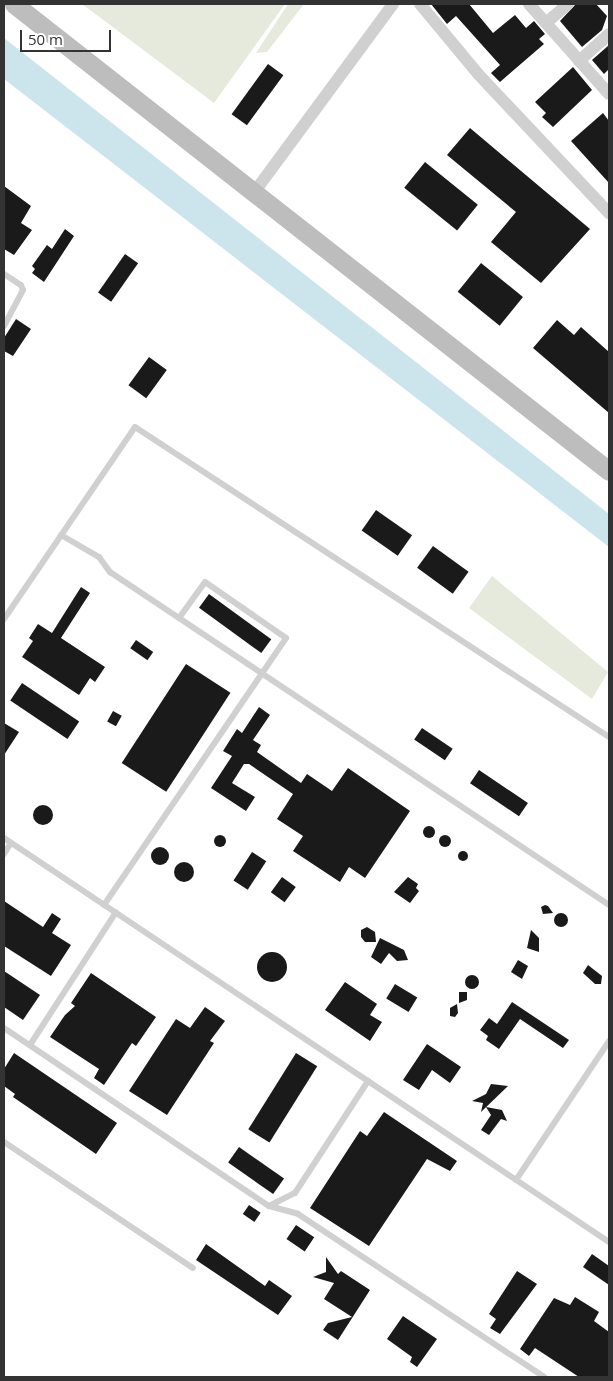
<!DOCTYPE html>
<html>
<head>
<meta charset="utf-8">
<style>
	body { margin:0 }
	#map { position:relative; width:613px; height:1381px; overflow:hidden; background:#fff; font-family:"Open Sans",sans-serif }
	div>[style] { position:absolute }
	.green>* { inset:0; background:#e5eadc }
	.water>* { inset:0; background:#cce4eb }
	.building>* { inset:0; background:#1a1a1a; transform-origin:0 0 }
	.round { border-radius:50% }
	.lane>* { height:6px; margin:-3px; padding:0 3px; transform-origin:3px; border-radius:3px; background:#d0d0d0 }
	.street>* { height:12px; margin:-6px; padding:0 6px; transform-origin:6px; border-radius:6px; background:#d0d0d0 }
	.secondary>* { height:19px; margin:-9.5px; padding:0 9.5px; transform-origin:9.5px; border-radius:9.5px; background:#bdbdbd }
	span { translate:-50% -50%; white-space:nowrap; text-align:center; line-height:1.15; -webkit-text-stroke:5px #fff; paint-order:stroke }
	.frame { position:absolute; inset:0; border:5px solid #333; pointer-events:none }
	.scale { position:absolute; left:20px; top:30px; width:91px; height:22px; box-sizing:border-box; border:2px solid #333; border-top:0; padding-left:6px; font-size:15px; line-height:18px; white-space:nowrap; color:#333; -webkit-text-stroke:4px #fff; paint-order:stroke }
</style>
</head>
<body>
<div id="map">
	<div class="green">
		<div style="clip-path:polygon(82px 4px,285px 4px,214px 103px)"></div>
		<div style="clip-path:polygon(288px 4px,304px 4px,267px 52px,256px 53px)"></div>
		<div style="clip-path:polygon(492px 576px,608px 672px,592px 699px,469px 608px)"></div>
	</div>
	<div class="water">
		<div style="clip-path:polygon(4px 38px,609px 514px,609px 547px,4px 79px)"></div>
	</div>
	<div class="building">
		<div style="clip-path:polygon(431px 4px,469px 4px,493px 33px,515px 15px,526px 28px,534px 21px,545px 34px,539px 39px,544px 44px,500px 82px,491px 73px,500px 65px,456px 16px,447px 24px)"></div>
		<div style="clip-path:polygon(576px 4px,596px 4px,607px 16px,602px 30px,582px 47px,560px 21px)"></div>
		<div style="clip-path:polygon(609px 45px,609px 69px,604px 74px,592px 60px)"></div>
		<div style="left:268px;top:64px;width:19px;height:62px;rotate:36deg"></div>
		<div style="clip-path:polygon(573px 67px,592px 90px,553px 127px,542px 117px,546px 113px,535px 102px)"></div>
		<div style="clip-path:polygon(603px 113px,609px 121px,609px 183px,571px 141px)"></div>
		<div style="clip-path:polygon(470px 128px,590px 229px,541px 283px,491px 242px,516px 212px,447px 155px)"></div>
		<div style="left:425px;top:162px;width:68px;height:33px;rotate:39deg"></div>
		<div style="clip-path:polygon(4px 186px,31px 206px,21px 223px,32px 230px,14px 255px,4px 249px)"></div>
		<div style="clip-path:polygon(65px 229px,74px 236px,44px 282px,32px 273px,35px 269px,32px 266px,47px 245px,52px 249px)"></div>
		<div style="left:125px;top:254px;width:16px;height:47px;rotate:35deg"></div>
		<div style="left:481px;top:263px;width:54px;height:37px;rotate:39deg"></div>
		<div style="clip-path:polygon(16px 319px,31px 329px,13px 356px,4px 351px,4px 338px)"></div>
		<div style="clip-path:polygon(557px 320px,574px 335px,581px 327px,609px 352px,609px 413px,533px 348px)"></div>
		<div style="left:149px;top:357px;width:22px;height:35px;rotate:36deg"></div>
		<div style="left:376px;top:510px;width:44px;height:25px;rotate:35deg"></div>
		<div style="left:433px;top:546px;width:44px;height:27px;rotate:36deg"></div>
		<div style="clip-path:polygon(81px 587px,90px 593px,61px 638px,105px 667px,95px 682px,90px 678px,79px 695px,22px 657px,33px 641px,29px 638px,38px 624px,52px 633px)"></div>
		<div style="left:209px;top:594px;width:77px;height:17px;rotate:36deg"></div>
		<div style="left:136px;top:640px;width:21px;height:10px;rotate:35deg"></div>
		<div style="left:186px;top:664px;width:53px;height:118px;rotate:33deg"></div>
		<div style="left:22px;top:683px;width:69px;height:21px;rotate:34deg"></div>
		<div style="clip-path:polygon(259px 707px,270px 715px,253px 740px,261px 745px,257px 752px,301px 783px,307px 774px,332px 791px,348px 768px,410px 811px,365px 878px,349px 867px,340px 882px,293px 851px,303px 836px,277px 819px,293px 794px,249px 764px,244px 764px,232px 783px,255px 797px,246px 811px,211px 788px,232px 756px,223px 751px,237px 729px,242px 733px)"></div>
		<div style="left:113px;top:711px;width:10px;height:12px;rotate:29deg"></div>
		<div style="clip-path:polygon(4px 723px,19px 732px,4px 755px)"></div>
		<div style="left:422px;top:728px;width:37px;height:14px;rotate:34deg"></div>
		<div style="left:479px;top:770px;width:59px;height:16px;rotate:34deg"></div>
		<div class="round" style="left:33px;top:805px;width:20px;height:20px"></div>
		<div class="round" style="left:423px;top:826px;width:12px;height:12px"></div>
		<div class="round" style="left:214px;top:835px;width:12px;height:12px"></div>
		<div class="round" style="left:439px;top:835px;width:12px;height:12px"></div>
		<div class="round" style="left:151px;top:847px;width:18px;height:18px"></div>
		<div class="round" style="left:458px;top:851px;width:10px;height:10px"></div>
		<div style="left:252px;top:852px;width:17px;height:34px;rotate:33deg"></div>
		<div class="round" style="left:174px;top:862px;width:20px;height:20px"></div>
		<div style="left:282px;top:877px;width:17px;height:19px;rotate:36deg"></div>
		<div style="clip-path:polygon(408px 877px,418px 884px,416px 888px,419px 891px,410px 903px,394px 892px)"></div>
		<div style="clip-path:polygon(4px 901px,43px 927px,52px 913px,61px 919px,52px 933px,71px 945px,51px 976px,4px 946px)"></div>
		<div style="clip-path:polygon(545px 905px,548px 906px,553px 913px,543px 914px,541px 907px)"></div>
		<div class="round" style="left:554px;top:913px;width:14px;height:14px"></div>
		<div style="clip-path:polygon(367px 927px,375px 932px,376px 942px,365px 942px,361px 937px,361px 930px)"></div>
		<div style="clip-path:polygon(531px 930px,539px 938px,539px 952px,527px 948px)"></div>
		<div style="clip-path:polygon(380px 938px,404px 950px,408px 960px,397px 961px,389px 953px,381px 964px,371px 957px)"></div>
		<div class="round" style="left:257px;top:952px;width:30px;height:30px"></div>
		<div style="clip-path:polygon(518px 960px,528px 966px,522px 979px,511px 972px)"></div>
		<div style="clip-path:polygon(588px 965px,602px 976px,601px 984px,595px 984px,583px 973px)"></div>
		<div style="clip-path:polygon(4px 971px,40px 995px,23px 1020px,4px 1007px)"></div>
		<div style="clip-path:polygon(91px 973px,156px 1017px,136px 1046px,132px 1043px,104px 1085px,94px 1078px,99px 1069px,50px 1037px,65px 1015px,75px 1006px,71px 1003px)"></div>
		<div class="round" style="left:465px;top:975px;width:14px;height:14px"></div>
		<div style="clip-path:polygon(345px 982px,377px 1004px,370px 1015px,382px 1022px,370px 1041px,325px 1010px)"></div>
		<div style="left:395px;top:984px;width:26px;height:17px;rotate:31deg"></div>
		<div style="clip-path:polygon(459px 992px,467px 992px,467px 1000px,459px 1003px)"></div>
		<div style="clip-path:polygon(512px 1002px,569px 1040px,563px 1048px,520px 1019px,499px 1049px,486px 1040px,488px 1036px,480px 1030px,489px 1018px,497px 1024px)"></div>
		<div style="clip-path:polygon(457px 1004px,458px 1013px,455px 1017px,450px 1016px,450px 1008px)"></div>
		<div style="clip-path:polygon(205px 1007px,225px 1021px,210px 1041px,214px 1043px,167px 1115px,129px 1091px,176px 1019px,190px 1028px)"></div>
		<div style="clip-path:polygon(427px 1044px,461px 1067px,450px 1083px,432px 1070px,419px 1090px,403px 1080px)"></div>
		<div style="clip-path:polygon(14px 1053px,117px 1123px,96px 1154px,13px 1097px,15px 1094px,4px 1086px,4px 1069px)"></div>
		<div style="left:296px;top:1053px;width:25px;height:90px;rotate:32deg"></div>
		<div style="clip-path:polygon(491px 1084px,508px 1086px,481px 1112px,483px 1103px,472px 1101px,486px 1094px)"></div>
		<div style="clip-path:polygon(486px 1107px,502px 1110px,507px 1121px,501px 1119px,489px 1135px,481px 1130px,491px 1115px)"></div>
		<div style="clip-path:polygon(384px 1112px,457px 1161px,450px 1171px,427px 1159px,369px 1246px,310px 1208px,360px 1131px,367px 1136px)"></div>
		<div style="left:239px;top:1147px;width:55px;height:19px;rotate:35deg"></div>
		<div style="left:249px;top:1205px;width:14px;height:11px;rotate:34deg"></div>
		<div style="left:296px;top:1225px;width:22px;height:17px;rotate:34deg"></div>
		<div style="clip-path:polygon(206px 1244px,265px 1286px,269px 1280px,292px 1296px,278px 1315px,196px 1260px)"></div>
		<div style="clip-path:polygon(592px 1254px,609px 1266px,609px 1285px,583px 1267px)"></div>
		<div style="clip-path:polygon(326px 1257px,338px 1274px,341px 1271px,370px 1290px,338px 1340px,323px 1330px,328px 1323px,352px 1317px,324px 1299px,334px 1283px,313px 1277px,326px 1272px)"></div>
		<div style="clip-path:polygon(517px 1271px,537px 1284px,500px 1334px,490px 1328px,496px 1319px,489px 1314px)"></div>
		<div style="clip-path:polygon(575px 1297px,599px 1312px,594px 1321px,609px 1332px,609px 1377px,579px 1377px,535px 1348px,529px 1356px,520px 1349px,554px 1298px,570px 1305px)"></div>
		<div style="clip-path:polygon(403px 1316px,437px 1339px,417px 1367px,410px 1362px,412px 1357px,387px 1339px)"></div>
	</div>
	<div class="lane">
		<div style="left:4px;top:274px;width:20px;rotate:33deg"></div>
		<div style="left:21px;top:285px;width:5px;rotate:68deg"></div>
		<div style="left:23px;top:290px;width:41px;rotate:117.8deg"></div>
		<div style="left:61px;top:535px;width:44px;rotate:30.1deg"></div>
		<div style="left:99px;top:557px;width:19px;rotate:54deg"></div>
		<div style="left:110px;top:572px;width:600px;rotate:33.72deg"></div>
		<div style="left:4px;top:619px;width:232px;rotate:-55.7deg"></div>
		<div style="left:135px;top:427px;width:566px;rotate:33.19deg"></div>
		<div style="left:4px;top:838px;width:727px;rotate:33.73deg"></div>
		<div style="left:4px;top:854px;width:13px;rotate:-58deg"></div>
		<div style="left:104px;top:905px;width:323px;rotate:-55.7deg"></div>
		<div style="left:286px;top:638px;width:98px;rotate:-145.3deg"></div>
		<div style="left:205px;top:582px;width:44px;rotate:125.8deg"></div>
		<div style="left:4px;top:1028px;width:319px;rotate:33.9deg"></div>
		<div style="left:269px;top:1206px;width:30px;rotate:15deg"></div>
		<div style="left:298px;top:1214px;width:295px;rotate:33.5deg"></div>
		<div style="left:30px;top:1045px;width:158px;rotate:-57.1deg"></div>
		<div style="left:4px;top:1142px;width:227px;rotate:33.7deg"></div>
		<div style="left:516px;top:1180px;width:167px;rotate:-56.2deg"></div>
		<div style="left:269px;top:1206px;width:29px;rotate:-27deg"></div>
		<div style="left:295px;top:1193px;width:134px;rotate:-56.9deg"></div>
	</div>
	<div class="street">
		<div style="left:420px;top:4px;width:92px;rotate:50.3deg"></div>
		<div style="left:479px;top:75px;width:190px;rotate:46.7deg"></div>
		<div style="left:529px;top:4px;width:120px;rotate:48.4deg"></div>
		<div style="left:546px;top:23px;width:29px;rotate:-41deg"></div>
		<div style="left:579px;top:61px;width:40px;rotate:-42deg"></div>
		<div style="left:253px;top:194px;width:236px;rotate:-53.6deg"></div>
	</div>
	<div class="secondary">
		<div style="left:14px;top:4px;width:756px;rotate:38.13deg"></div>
	</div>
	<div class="frame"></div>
	<div class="scale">50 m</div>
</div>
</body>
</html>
